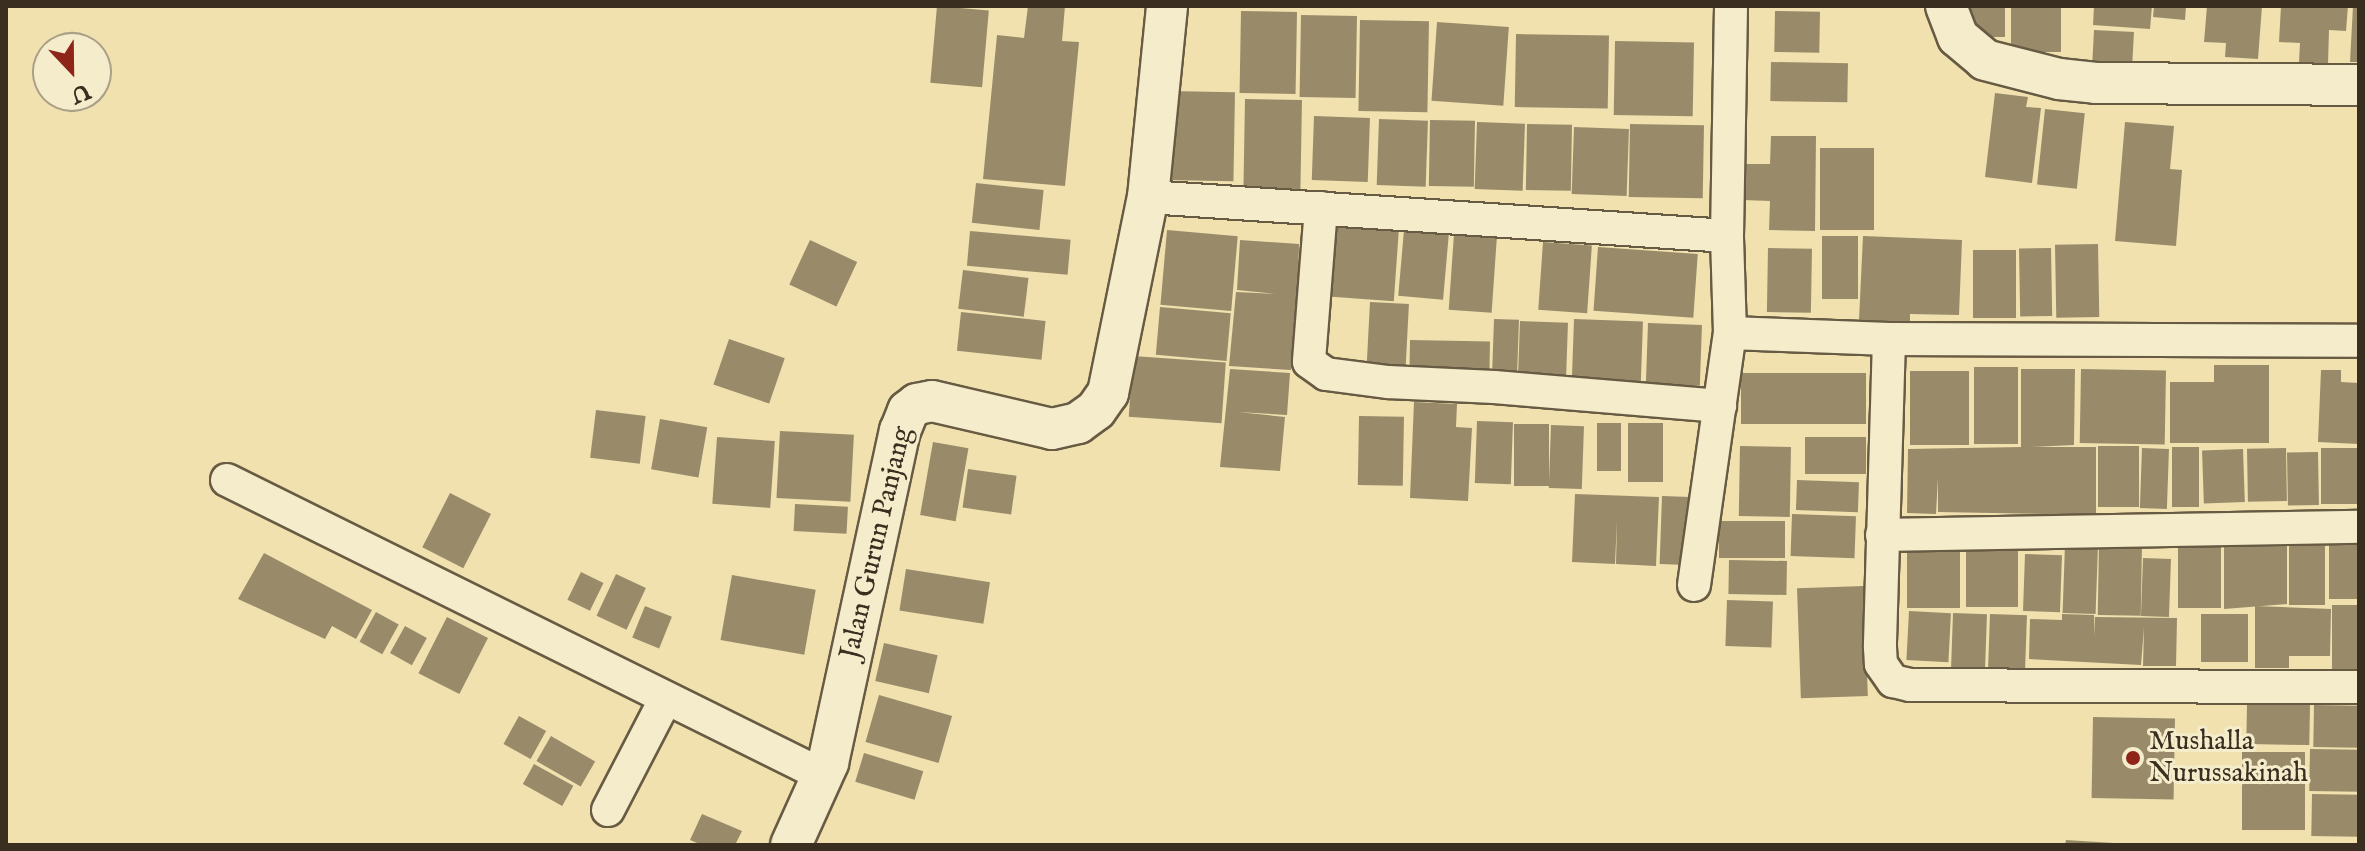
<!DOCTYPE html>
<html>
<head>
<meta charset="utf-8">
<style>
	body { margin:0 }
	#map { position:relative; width:2365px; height:851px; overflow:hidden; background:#f0e1af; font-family:"IM FELL English",serif }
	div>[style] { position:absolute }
	.building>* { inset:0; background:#998b6a; transform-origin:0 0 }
	.roads { filter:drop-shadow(2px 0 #685b44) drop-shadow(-2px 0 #685b44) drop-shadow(0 2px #685b44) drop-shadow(0 -2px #685b44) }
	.minor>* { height:32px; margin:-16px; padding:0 16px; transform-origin:16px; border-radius:16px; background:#f5eccb }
	.tertiary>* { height:40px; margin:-20px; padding:0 20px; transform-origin:20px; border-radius:20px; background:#f5eccb }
	.dots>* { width:22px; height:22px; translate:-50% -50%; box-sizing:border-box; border:4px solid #f5eccb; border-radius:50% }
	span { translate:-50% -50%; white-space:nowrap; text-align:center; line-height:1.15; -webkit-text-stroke:6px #f5eccb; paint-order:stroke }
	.street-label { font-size:28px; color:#3a2e20 }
	.poi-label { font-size:28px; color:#3a2e20 }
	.left { translate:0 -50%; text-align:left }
	.frame { position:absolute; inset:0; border:8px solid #3a2e20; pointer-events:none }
	.north { position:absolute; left:32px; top:32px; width:80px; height:80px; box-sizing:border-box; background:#f5eccb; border:2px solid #aaa087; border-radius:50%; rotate:158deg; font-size:22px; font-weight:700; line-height:32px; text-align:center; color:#3a2e20 }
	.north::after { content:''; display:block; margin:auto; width:28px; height:36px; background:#8f2418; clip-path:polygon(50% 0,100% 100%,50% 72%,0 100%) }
</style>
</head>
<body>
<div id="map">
	<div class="building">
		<div style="left:937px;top:6px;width:52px;height:77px;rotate:5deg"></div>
		<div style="clip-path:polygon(1028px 6px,1065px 6px,1062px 41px,1079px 42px,1065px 186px,983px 179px,997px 35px,1024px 38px)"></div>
		<div style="left:1964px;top:6px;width:41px;height:31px"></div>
		<div style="left:2011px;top:6px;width:50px;height:46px"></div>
		<div style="clip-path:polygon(2094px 6px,2152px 6px,2150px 29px,2093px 25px)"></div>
		<div style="clip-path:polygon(2154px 6px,2186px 6px,2185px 20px,2153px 17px)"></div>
		<div style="clip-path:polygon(2207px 6px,2262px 6px,2258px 59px,2225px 57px,2226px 43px,2204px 42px)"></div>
		<div style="clip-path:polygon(2281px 6px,2348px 6px,2346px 31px,2329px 30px,2328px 64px,2299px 62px,2300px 43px,2279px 42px)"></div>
		<div style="clip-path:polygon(2353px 6px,2359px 6px,2359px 62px,2350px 62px)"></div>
		<div style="left:1241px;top:11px;width:56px;height:82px;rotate:1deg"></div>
		<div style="left:1775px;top:11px;width:45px;height:41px;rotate:1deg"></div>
		<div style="left:1301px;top:15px;width:56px;height:82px;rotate:1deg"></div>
		<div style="left:1360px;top:20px;width:69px;height:91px;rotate:1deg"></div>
		<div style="left:1437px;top:22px;width:72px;height:79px;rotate:4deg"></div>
		<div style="left:2094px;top:30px;width:40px;height:40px;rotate:3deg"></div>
		<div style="left:1516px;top:34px;width:93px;height:73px;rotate:1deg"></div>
		<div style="left:1615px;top:41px;width:79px;height:74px;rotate:1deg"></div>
		<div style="left:1771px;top:62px;width:77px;height:39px;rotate:1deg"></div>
		<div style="left:1168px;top:91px;width:67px;height:89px;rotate:1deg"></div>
		<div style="clip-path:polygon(1995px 93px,2028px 97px,2026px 107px,2041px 108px,2032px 183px,1985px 177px)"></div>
		<div style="left:1245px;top:99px;width:57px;height:89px;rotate:1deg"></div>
		<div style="left:2045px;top:109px;width:40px;height:76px;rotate:6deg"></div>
		<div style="left:1314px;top:116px;width:56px;height:64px;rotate:2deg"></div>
		<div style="left:1379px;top:119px;width:49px;height:66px;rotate:2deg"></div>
		<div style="left:1430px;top:120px;width:45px;height:66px;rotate:1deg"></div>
		<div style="left:1477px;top:122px;width:48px;height:67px;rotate:2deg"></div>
		<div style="clip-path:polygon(2125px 122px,2174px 126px,2170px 169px,2182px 170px,2176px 246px,2115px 241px)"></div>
		<div style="left:1527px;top:124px;width:45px;height:66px;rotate:1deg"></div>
		<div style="left:1630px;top:124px;width:74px;height:73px;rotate:1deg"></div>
		<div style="left:1574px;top:127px;width:55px;height:67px;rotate:2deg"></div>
		<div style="clip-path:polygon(1771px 136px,1816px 136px,1815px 231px,1769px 230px,1770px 201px,1743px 200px,1743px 164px,1770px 164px)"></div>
		<div style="left:1820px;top:148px;width:54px;height:82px"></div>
		<div style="left:976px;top:183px;width:68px;height:40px;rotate:6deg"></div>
		<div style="left:1337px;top:225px;width:62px;height:72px;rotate:4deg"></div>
		<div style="left:1167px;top:230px;width:71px;height:75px;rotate:5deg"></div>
		<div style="left:1404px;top:230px;width:45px;height:66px;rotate:5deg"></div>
		<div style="left:970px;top:231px;width:101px;height:35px;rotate:5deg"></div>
		<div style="left:1454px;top:234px;width:43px;height:76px;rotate:4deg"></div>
		<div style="left:1822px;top:236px;width:36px;height:63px"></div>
		<div style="clip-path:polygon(1863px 236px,1962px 240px,1959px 315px,1910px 314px,1910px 322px,1859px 320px)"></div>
		<div style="left:810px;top:240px;width:52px;height:49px;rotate:25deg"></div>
		<div style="clip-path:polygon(1240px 240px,1299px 244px,1297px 328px,1294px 328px,1291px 370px,1229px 366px,1236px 292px,1276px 294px,1237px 290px)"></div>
		<div style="left:1543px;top:242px;width:49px;height:68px;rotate:4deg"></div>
		<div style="left:2098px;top:244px;width:73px;height:43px;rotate:89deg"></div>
		<div style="left:1598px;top:247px;width:100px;height:64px;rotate:4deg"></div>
		<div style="left:1768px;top:248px;width:44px;height:64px;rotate:1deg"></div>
		<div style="left:2051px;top:248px;width:68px;height:32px;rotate:89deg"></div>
		<div style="left:1973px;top:250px;width:43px;height:68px"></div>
		<div style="left:963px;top:270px;width:66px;height:39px;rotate:7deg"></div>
		<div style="left:1370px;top:302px;width:39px;height:67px;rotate:3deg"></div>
		<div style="left:1160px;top:307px;width:71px;height:48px;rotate:5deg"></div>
		<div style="left:961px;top:312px;width:85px;height:39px;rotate:6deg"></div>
		<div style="left:1494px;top:319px;width:25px;height:60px;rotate:2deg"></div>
		<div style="left:1574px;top:319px;width:69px;height:60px;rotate:2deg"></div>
		<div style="left:1520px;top:321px;width:48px;height:60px;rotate:2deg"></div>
		<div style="left:1648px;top:323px;width:54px;height:61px;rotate:2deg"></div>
		<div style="left:729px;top:339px;width:59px;height:48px;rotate:19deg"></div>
		<div style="left:1410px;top:340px;width:80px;height:31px;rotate:1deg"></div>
		<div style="left:1133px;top:356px;width:93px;height:61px;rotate:4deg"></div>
		<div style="clip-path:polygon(2214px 365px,2269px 365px,2269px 443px,2170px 443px,2170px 382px,2214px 382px)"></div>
		<div style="left:1974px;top:367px;width:44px;height:77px"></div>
		<div style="clip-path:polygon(1230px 369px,1290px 373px,1287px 415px,1238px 412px,1285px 417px,1280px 471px,1220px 467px)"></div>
		<div style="clip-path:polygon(2021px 369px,2075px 369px,2074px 445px,2030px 447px,2096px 447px,2096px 515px,1938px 512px,1938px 478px,1936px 514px,1907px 513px,1908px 449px,2021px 447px)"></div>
		<div style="left:2081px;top:369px;width:85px;height:74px;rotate:1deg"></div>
		<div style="clip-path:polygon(2321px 370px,2341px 370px,2341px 382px,2359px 383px,2359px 444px,2318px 442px)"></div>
		<div style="left:1969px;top:371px;width:74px;height:59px;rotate:90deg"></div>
		<div style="left:1741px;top:373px;width:125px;height:51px"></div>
		<div style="clip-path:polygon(1414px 402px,1457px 404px,1456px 427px,1472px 428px,1468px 501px,1410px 498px)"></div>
		<div style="left:596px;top:410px;width:50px;height:48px;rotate:7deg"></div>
		<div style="left:1359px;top:416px;width:45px;height:69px;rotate:1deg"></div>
		<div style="left:660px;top:419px;width:48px;height:51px;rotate:10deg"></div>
		<div style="left:1477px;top:421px;width:36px;height:62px;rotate:2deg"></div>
		<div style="left:1597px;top:423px;width:24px;height:48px"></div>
		<div style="left:1628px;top:423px;width:35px;height:59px"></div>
		<div style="left:1514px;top:424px;width:35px;height:62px"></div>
		<div style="left:1551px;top:425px;width:33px;height:63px;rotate:2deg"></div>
		<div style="left:780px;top:431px;width:74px;height:67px;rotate:3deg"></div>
		<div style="left:717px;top:437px;width:58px;height:67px;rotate:4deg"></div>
		<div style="left:1805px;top:437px;width:61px;height:37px"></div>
		<div style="left:933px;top:442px;width:36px;height:74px;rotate:10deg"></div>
		<div style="left:1740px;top:446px;width:51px;height:70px;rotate:1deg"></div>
		<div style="left:2098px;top:446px;width:41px;height:61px"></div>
		<div style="left:2172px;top:447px;width:27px;height:60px"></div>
		<div style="left:2142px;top:448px;width:27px;height:60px;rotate:2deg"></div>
		<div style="left:2286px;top:448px;width:53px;height:39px;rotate:89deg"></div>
		<div style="left:2359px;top:448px;width:56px;height:38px;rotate:90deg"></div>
		<div style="left:2243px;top:449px;width:53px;height:41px;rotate:88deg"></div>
		<div style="left:2318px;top:452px;width:53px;height:31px;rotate:89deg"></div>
		<div style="left:968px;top:469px;width:49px;height:39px;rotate:8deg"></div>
		<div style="left:1797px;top:480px;width:62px;height:30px;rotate:2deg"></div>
		<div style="left:450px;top:493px;width:46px;height:61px;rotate:27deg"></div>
		<div style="clip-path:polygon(1575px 494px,1659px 497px,1656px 566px,1616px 564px,1617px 520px,1615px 564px,1572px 562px)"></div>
		<div style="left:1662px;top:496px;width:28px;height:68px;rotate:2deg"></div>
		<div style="left:795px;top:504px;width:53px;height:27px;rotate:3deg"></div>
		<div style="left:1792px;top:514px;width:64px;height:42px;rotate:2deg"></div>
		<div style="left:1785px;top:521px;width:37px;height:66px;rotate:90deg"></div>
		<div style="clip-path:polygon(2224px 536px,2253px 536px,2252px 547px,2287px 546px,2287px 604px,2224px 609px)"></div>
		<div style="left:2018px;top:538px;width:69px;height:52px;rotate:90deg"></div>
		<div style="left:1960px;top:539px;width:69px;height:53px;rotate:90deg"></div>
		<div style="left:2178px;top:540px;width:43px;height:68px"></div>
		<div style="left:2099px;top:543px;width:43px;height:72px;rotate:1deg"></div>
		<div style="left:2065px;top:544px;width:33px;height:69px;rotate:2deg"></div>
		<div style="left:2329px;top:544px;width:30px;height:55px"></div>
		<div style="left:2289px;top:546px;width:36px;height:59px"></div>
		<div style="clip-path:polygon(264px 553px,372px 610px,356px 639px,332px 626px,325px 639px,238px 599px)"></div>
		<div style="left:2025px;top:554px;width:37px;height:57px;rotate:2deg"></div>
		<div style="left:2143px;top:558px;width:28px;height:58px;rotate:2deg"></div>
		<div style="left:1729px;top:560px;width:58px;height:34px;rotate:1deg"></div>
		<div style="left:906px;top:569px;width:85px;height:42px;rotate:9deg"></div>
		<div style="left:581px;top:572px;width:25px;height:31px;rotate:26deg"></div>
		<div style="left:616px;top:574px;width:33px;height:46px;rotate:25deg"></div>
		<div style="left:732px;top:575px;width:85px;height:66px;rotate:10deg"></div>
		<div style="left:1864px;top:586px;width:110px;height:67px;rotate:88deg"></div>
		<div style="left:1727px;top:600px;width:46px;height:46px;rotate:2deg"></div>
		<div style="left:2332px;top:605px;width:27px;height:64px"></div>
		<div style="left:645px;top:606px;width:29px;height:34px;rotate:22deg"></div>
		<div style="clip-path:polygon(2255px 606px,2331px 609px,2330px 656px,2289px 656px,2289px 668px,2255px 668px)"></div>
		<div style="left:1909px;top:611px;width:42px;height:49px;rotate:3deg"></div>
		<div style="left:376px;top:612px;width:26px;height:34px;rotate:29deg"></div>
		<div style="left:1953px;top:613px;width:34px;height:57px;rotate:2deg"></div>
		<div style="left:1990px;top:614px;width:37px;height:57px;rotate:2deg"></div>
		<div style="clip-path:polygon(2062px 614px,2094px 615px,2095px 637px,2095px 617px,2177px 618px,2176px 666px,2143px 666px,2144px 627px,2141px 665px,2029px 659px,2030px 619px,2062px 620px)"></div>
		<div style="left:2201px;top:614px;width:47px;height:48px"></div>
		<div style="left:447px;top:617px;width:46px;height:63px;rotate:27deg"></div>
		<div style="left:405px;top:626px;width:25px;height:31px;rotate:29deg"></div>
		<div style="left:884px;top:643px;width:55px;height:39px;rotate:13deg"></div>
		<div style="left:879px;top:695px;width:76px;height:49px;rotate:16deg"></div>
		<div style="left:2247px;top:704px;width:63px;height:40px;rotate:1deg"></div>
		<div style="left:2314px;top:705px;width:45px;height:42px;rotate:1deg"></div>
		<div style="left:519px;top:716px;width:31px;height:32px;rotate:29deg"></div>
		<div style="left:2093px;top:717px;width:82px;height:81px;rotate:1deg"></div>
		<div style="left:551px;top:736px;width:51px;height:29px;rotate:30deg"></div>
		<div style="left:2310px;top:749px;width:49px;height:42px;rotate:1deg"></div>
		<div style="left:2242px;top:752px;width:63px;height:78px"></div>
		<div style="left:864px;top:753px;width:62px;height:30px;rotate:17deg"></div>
		<div style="left:534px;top:764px;width:45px;height:23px;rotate:29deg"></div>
		<div style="left:2312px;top:794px;width:47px;height:42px;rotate:1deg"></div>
		<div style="clip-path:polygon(702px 814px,742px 831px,735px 845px,702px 845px,690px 840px)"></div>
		<div style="clip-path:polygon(2066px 840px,2114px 843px,2114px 845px,2065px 845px)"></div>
	</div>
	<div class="roads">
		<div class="minor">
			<div style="left:1148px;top:197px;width:580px;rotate:3.85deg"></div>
			<div style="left:1321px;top:208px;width:154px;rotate:94.5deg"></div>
			<div style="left:1309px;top:362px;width:21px;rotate:35deg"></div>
			<div style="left:1326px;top:374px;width:63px;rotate:7.4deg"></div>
			<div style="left:1388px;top:382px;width:106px;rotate:2.7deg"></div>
			<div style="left:1494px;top:387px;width:227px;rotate:4.8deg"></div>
			<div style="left:1730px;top:333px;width:159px;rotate:2.2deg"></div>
			<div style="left:1889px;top:339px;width:470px;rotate:0.2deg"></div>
			<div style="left:1889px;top:339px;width:308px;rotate:91.7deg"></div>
			<div style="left:1880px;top:647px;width:17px;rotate:87deg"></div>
			<div style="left:1881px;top:664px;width:21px;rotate:55deg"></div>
			<div style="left:1893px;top:681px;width:17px;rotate:13deg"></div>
			<div style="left:1910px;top:685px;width:449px;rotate:0.3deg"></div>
			<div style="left:227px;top:480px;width:664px;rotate:26.37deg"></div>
			<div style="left:1882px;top:535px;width:477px;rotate:-1deg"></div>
			<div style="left:1694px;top:585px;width:255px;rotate:-81.9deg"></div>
			<div style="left:1730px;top:333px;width:97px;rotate:-91.8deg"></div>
			<div style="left:1727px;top:236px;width:230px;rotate:-89deg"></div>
			<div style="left:608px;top:810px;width:126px;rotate:-62.6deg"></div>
		</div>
		<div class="tertiary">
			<div style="left:1946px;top:6px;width:33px;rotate:69deg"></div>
			<div style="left:1958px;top:37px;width:35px;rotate:40deg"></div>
			<div style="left:1985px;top:60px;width:76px;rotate:14.4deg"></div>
			<div style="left:2059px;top:79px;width:37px;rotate:6deg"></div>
			<div style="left:2096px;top:83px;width:263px;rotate:0.4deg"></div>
			<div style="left:791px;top:845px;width:90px;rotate:-65.7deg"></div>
			<div style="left:828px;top:763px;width:340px;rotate:-77.8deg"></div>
			<div style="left:900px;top:431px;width:22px;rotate:-68deg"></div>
			<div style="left:908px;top:411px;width:11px;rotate:-38deg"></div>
			<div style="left:917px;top:404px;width:15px;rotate:-11deg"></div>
			<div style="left:932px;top:401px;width:123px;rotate:13.1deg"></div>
			<div style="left:1052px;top:429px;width:27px;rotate:-13deg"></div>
			<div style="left:1078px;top:423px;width:22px;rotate:-36deg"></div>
			<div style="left:1096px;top:410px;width:21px;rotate:-55deg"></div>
			<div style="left:1108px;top:393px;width:200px;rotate:-78.5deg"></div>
			<div style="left:1148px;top:197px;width:192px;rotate:-84.3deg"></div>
		</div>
	</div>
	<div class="dots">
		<div style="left:2133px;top:758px;background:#8f2418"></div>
	</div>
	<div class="street-label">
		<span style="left:877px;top:543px;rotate:-77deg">Jalan Gurun Panjang</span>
	</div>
	<div class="poi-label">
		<span class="left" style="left:2149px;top:758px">Mushalla<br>Nurussakinah</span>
	</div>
	<div class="frame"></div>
	<div class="north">U</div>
</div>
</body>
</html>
